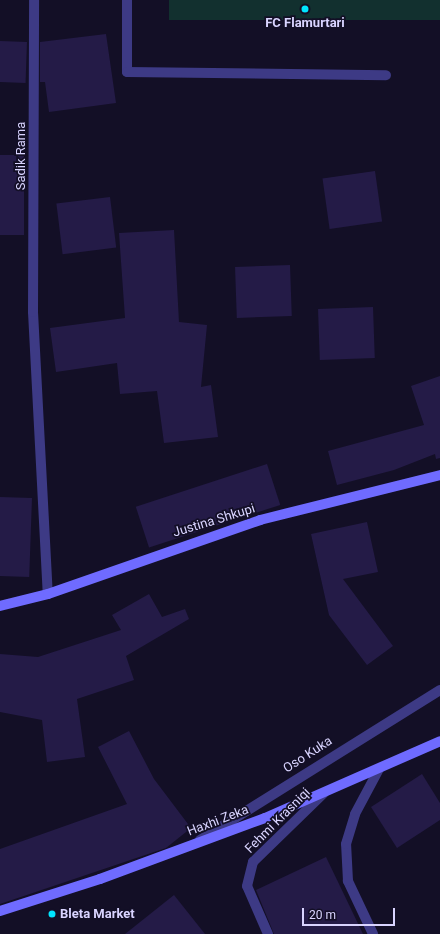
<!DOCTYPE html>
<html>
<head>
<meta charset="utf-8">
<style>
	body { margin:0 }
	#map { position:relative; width:440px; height:934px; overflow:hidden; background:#130f26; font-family:Roboto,sans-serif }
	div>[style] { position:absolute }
	.green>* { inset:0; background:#12302f; transform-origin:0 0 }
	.building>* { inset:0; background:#241b47; transform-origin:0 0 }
	.lane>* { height:10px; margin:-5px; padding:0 5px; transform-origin:5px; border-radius:5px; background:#3d3a85 }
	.street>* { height:10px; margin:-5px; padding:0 5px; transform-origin:5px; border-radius:5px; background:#3d3a85 }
	.secondary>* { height:10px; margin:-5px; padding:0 5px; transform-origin:5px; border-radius:5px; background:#6f6bff }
	.dots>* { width:11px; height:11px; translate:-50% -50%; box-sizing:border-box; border:2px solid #130f26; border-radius:50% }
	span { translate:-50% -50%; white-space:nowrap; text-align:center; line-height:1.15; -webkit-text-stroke:3.5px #130f26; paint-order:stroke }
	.poi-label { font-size:13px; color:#d9d4ff; font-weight:700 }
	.left { translate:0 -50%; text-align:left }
	.street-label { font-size:13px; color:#d9d4ff }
	.scale { position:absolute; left:302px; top:908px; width:93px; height:18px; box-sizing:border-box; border:2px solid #d9d4ff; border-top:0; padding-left:5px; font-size:12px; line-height:14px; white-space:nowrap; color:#d9d4ff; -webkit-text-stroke:3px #130f26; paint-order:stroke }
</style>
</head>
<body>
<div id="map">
	<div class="green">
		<div style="left:169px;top:0;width:271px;height:20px"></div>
	</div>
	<div class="building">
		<div style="clip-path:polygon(106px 34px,116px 103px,49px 112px,45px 82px,40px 82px,40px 42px)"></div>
		<div style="left:0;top:41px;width:27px;height:41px;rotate:2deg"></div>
		<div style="left:0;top:155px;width:24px;height:80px"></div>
		<div style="left:375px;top:171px;width:51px;height:53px;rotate:82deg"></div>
		<div style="left:110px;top:197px;width:51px;height:54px;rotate:83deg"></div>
		<div style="clip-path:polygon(174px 230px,179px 322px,207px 325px,201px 387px,211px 385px,218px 437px,164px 443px,157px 391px,120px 394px,117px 363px,56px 372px,50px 328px,125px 318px,119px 233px)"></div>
		<div style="left:290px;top:265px;width:51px;height:55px;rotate:88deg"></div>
		<div style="left:373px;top:307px;width:51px;height:55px;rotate:88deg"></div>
		<div style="clip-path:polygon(440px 376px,440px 458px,436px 459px,435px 454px,394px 470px,337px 485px,328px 451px,424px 425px,411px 386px)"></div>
		<div style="left:267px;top:464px;width:43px;height:138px;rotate:72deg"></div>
		<div style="left:0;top:497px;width:32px;height:79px;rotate:2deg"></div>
		<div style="clip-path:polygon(367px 522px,378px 572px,343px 579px,393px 646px,367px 665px,329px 615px,311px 534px)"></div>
		<div style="clip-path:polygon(149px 594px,162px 617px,185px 609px,189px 619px,126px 656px,134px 680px,77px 699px,85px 757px,47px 762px,42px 720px,0 712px,0 654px,38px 657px,121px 630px,112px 615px)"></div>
		<div style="clip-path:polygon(129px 731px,154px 779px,191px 828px,166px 848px,0 904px,0 849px,127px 804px,98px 747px)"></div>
		<div style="clip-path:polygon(422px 774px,440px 803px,440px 820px,397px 848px,371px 807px)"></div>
		<div style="clip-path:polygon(326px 857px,363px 934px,274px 934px,256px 890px)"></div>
		<div style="clip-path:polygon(174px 895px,205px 934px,125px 934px)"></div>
	</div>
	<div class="lane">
		<div style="left:127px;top:0;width:72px;rotate:90deg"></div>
		<div style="left:127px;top:72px;width:259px;rotate:0.7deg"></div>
		<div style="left:33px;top:312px;width:282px;rotate:87deg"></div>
		<div style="left:200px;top:840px;width:283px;rotate:-32deg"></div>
	</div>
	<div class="street">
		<div style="left:33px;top:312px;width:312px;rotate:-89.8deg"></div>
		<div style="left:268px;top:934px;width:52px;rotate:-113.6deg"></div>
		<div style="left:247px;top:886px;width:25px;rotate:-76deg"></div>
		<div style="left:253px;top:862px;width:99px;rotate:-44.2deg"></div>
		<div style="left:373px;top:934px;width:59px;rotate:-115.3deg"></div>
		<div style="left:348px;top:881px;width:37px;rotate:-93deg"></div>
		<div style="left:346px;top:844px;width:31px;rotate:-73deg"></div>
		<div style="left:355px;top:814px;width:51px;rotate:-61.9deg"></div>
	</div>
	<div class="secondary">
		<div style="left:0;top:606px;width:49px;rotate:-14deg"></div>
		<div style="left:48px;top:594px;width:225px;rotate:-19.2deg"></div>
		<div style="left:260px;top:520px;width:186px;rotate:-14deg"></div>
		<div style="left:0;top:911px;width:105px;rotate:-17.7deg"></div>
		<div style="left:100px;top:879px;width:176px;rotate:-20.3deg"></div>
		<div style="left:265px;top:818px;width:191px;rotate:-23.7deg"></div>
	</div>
	<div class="dots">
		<div style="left:305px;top:9px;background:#00e5ff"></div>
		<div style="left:52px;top:914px;background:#00e5ff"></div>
	</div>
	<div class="poi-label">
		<span style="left:305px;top:23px">FC Flamurtari</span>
		<span class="left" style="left:60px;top:914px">Bleta Market</span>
	</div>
	<div class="street-label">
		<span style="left:21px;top:156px;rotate:-90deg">Sadik Rama</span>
		<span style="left:214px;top:521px;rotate:-17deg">Justina Shkupi</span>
		<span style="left:308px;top:755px;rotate:-33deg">Oso Kuka</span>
		<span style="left:218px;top:821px;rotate:-21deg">Haxhi Zeka</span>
		<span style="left:278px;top:821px;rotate:-45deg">Fehmi Krasniqi</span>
	</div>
	<div class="scale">20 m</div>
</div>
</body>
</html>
